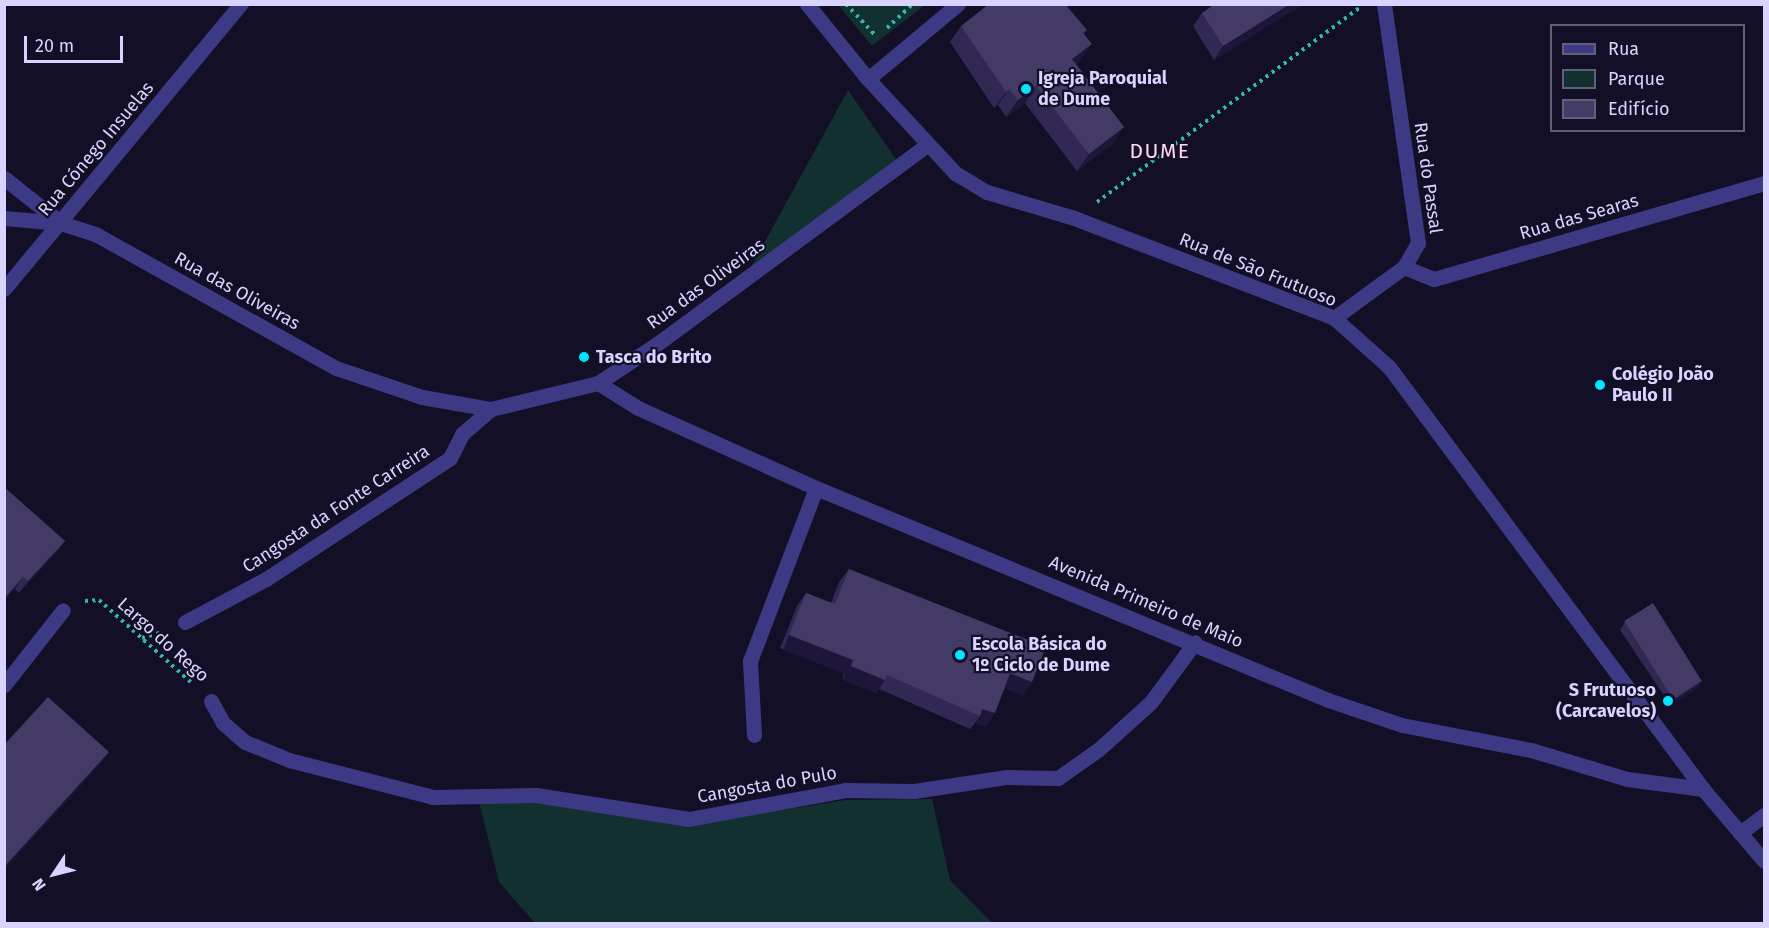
<!DOCTYPE html>
<html>
<head>
<meta charset="utf-8">
<style>
	body { margin:0 }
	#map { position:relative; width:1769px; height:928px; overflow:hidden; background:#130f26; font-family:"Fira Sans",sans-serif }
	div>[style] { position:absolute }
	.green>* { inset:0; background:#12302f }
	.path>* { height:4px; margin-top:-2px; transform-origin:0; background:repeating-linear-gradient(90deg,#2fb8b0 0 3px,transparent 0 7.5px) }
	.minor>* { height:15px; margin:-7.5px; padding:0 7.5px; transform-origin:7.5px; border-radius:7.5px; background:#3d3a85 }
	.wall>* { inset:0; background:#312854 }
	.shaded-wall>* { inset:0; background:#1d163a; transform-origin:0 0 }
	.building>* { inset:0; background:#433a66; transform-origin:0 0 }
	.dots>* { width:16px; height:16px; translate:-50% -50%; box-sizing:border-box; border:3px solid #130f26; border-radius:50% }
	span { translate:-50% -50%; white-space:nowrap; text-align:center; line-height:1.15; -webkit-text-stroke:4.5px #130f26; paint-order:stroke }
	.poi-label { font-size:18px; color:#d9d4ff; font-weight:700 }
	.left { translate:0 -50%; text-align:left }
	.right { translate:-100% -50%; text-align:right }
	.street-label { font-size:18px; color:#d9d4ff }
	.quarter-label { font-size:21px; color:#ffd6f0; letter-spacing:1.5px }
	.frame { position:absolute; inset:0; border:6px solid #d9d4ff; pointer-events:none }
	.legend { position:absolute; left:1550px; top:24px; width:195px; height:108px; box-sizing:border-box; background:#130f26; border:2px solid #625e7d; margin:0; padding:8px 10px; list-style:none; font-size:18px; color:#d9d4ff }
	.legend li { display:flex; align-items:center; gap:12px; height:30px }
	.legend b { width:30px; border:2px solid #625e7d }
	.north { position:absolute; left:24px; top:844px; width:60px; height:60px; -webkit-text-stroke:4px #130f26; paint-order:stroke; rotate:235deg; font-size:16px; font-weight:700; line-height:24px; text-align:center; color:#d9d4ff }
	.north::after { content:''; display:block; margin:auto; width:21px; height:27px; background:#d9d4ff; clip-path:polygon(50% 0,100% 100%,50% 72%,0 100%) }
	.scale { position:absolute; left:24px; top:36px; width:99px; height:27px; box-sizing:border-box; border:3px solid #d9d4ff; border-top:0; padding-left:8px; font-size:18px; line-height:21px; white-space:nowrap; color:#d9d4ff; -webkit-text-stroke:4px #130f26; paint-order:stroke }
</style>
</head>
<body>
<div id="map">
	<div class="green">
		<div style="clip-path:polygon(838px 5px,925px 5px,872px 46px)"></div>
		<div style="clip-path:polygon(848px 90px,900px 165px,744px 280px)"></div>
		<div style="clip-path:polygon(932px 799px,950px 880px,992px 923px,535px 923px,499px 882px,479px 802px,536px 800px,691px 825px,845px 800px)"></div>
	</div>
	<div class="path">
		<div style="left:846px;top:4px;width:45px;rotate:46.8deg"></div>
		<div style="left:887px;top:28px;width:35px;rotate:-43deg"></div>
		<div style="left:1097px;top:202px;width:328px;rotate:-36.5deg"></div>
		<div style="left:85px;top:601px;width:14px;rotate:-4deg"></div>
		<div style="left:99px;top:600px;width:126px;rotate:41.8deg"></div>
		<div style="left:142px;top:638px;width:22px;rotate:-16deg"></div>
	</div>
	<div class="minor">
		<div style="left:807px;top:4px;width:97px;rotate:50.9deg"></div>
		<div style="left:868px;top:79px;width:128px;rotate:47.2deg"></div>
		<div style="left:955px;top:173px;width:37px;rotate:31deg"></div>
		<div style="left:987px;top:192px;width:91px;rotate:16.6deg"></div>
		<div style="left:1074px;top:218px;width:279px;rotate:21deg"></div>
		<div style="left:1334px;top:318px;width:74px;rotate:41.7deg"></div>
		<div style="left:1389px;top:367px;width:526px;rotate:53.35deg"></div>
		<div style="left:1703px;top:789px;width:94px;rotate:49.7deg"></div>
		<div style="left:868px;top:79px;width:117px;rotate:-39.8deg"></div>
		<div style="left:4px;top:178px;width:73px;rotate:38.3deg"></div>
		<div style="left:4px;top:218px;width:57px;rotate:5deg"></div>
		<div style="left:61px;top:223px;width:38px;rotate:18deg"></div>
		<div style="left:97px;top:235px;width:274px;rotate:29.1deg"></div>
		<div style="left:336px;top:368px;width:91px;rotate:18.6deg"></div>
		<div style="left:422px;top:397px;width:70px;rotate:9.9deg"></div>
		<div style="left:491px;top:409px;width:110px;rotate:-13.7deg"></div>
		<div style="left:598px;top:383px;width:71px;rotate:-33.5deg"></div>
		<div style="left:657px;top:344px;width:335px;rotate:-36.4deg"></div>
		<div style="left:1404px;top:267px;width:32px;rotate:22deg"></div>
		<div style="left:1434px;top:279px;width:344px;rotate:-16.2deg"></div>
		<div style="left:4px;top:289px;width:371px;rotate:-50.3deg"></div>
		<div style="left:1334px;top:318px;width:87px;rotate:-36.1deg"></div>
		<div style="left:1404px;top:267px;width:28px;rotate:-60deg"></div>
		<div style="left:1418px;top:243px;width:241px;rotate:-98.1deg"></div>
		<div style="left:598px;top:383px;width:47px;rotate:32deg"></div>
		<div style="left:638px;top:408px;width:195px;rotate:24.2deg"></div>
		<div style="left:816px;top:488px;width:554px;rotate:22.49deg"></div>
		<div style="left:1328px;top:700px;width:78px;rotate:18.7deg"></div>
		<div style="left:1402px;top:725px;width:131px;rotate:11deg"></div>
		<div style="left:1531px;top:750px;width:100px;rotate:16.8deg"></div>
		<div style="left:1627px;top:779px;width:77px;rotate:7.5deg"></div>
		<div style="left:185px;top:622px;width:92px;rotate:-28deg"></div>
		<div style="left:266px;top:579px;width:220px;rotate:-33.3deg"></div>
		<div style="left:450px;top:458px;width:27px;rotate:-63deg"></div>
		<div style="left:462px;top:434px;width:38px;rotate:-41deg"></div>
		<div style="left:4px;top:685px;width:95px;rotate:-51.8deg"></div>
		<div style="left:211px;top:701px;width:25px;rotate:61deg"></div>
		<div style="left:223px;top:723px;width:29px;rotate:41deg"></div>
		<div style="left:245px;top:742px;width:48px;rotate:22.2deg"></div>
		<div style="left:289px;top:760px;width:149px;rotate:14.4deg"></div>
		<div style="left:433px;top:797px;width:103px;rotate:-1.1deg"></div>
		<div style="left:536px;top:795px;width:155px;rotate:8.9deg"></div>
		<div style="left:689px;top:819px;width:159px;rotate:-10.5deg"></div>
		<div style="left:845px;top:790px;width:69px;rotate:0.8deg"></div>
		<div style="left:914px;top:791px;width:94px;rotate:-8.6deg"></div>
		<div style="left:1007px;top:777px;width:51px;rotate:1.1deg"></div>
		<div style="left:1058px;top:778px;width:50px;rotate:-35.3deg"></div>
		<div style="left:1099px;top:749px;width:70px;rotate:-42.1deg"></div>
		<div style="left:1151px;top:702px;width:74px;rotate:-53.7deg"></div>
		<div style="left:754px;top:735px;width:74px;rotate:-93.1deg"></div>
		<div style="left:750px;top:661px;width:185px;rotate:-69.1deg"></div>
		<div style="left:1740px;top:833px;width:30px;rotate:-37deg"></div>
	</div>
	<div class="wall">
		<div style="clip-path:polygon(1215px 4px,1303px 4px,1214px 60px,1193px 26px,1202px 13px)"></div>
		<div style="clip-path:polygon(961px 26px,1087px 30px,1084px 34px,1080px 60px,1076px 64px,1124px 127px,1112px 144px,1077px 171px,1025px 103px,1006px 117px,998px 105px,994px 108px,950px 42px)"></div>
		<div style="clip-path:polygon(4px 487px,65px 541px,56px 553px,19px 593px,15px 589px)"></div>
		<div style="clip-path:polygon(849px 569px,1032px 682px,1023px 695px,1005px 688px,986px 726px,975px 723px,970px 729px,879px 689px,876px 693px,842px 679px,844px 673px,780px 648px,797px 606px,806px 593px,831px 603px,839px 582px)"></div>
		<div style="clip-path:polygon(1625px 622px,1702px 681px,1697px 688px,1671px 706px,1620px 630px)"></div>
	</div>
	<div class="shaded-wall">
		<div style="clip-path:polygon(1290px 4px,1303px 4px,1214px 60px,1223px 46px)"></div>
		<div style="clip-path:polygon(1092px 44px,1080px 60px,1060px 75px,1072px 59px)"></div>
		<div style="clip-path:polygon(1036px 86px,1025px 103px,1006px 117px,1018px 100px)"></div>
		<div style="clip-path:polygon(1009px 89px,998px 105px,994px 108px,1006px 92px)"></div>
		<div style="clip-path:polygon(1124px 127px,1112px 144px,1077px 171px,1089px 154px)"></div>
		<div style="clip-path:polygon(65px 541px,56px 553px,19px 593px,28px 581px)"></div>
		<div style="clip-path:polygon(23px 577px,15px 589px,4px 601px,4px 599px)"></div>
		<div style="left:789px;top:635px;width:69px;height:16px;rotate:21deg"></div>
		<div style="clip-path:polygon(851px 666px,885px 680px,876px 693px,842px 679px)"></div>
		<div style="clip-path:polygon(1010px 673px,1032px 682px,1023px 695px,1001px 687px)"></div>
		<div style="clip-path:polygon(1702px 681px,1697px 688px,1671px 706px,1677px 698px)"></div>
		<div style="clip-path:polygon(982px 709px,995px 713px,986px 726px,975px 723px,980px 716px)"></div>
		<div style="clip-path:polygon(109px 752px,100px 765px,4px 870px,4px 867px)"></div>
	</div>
	<div class="building">
		<div style="clip-path:polygon(989px 4px,1065px 4px,1087px 30px,1083px 33px,1092px 44px,1072px 59px,1124px 127px,1089px 154px,1036px 86px,1018px 100px,1009px 89px,1006px 92px,961px 26px)"></div>
		<div style="clip-path:polygon(1215px 4px,1290px 4px,1223px 46px,1202px 13px)"></div>
		<div style="clip-path:polygon(4px 487px,65px 541px,28px 581px,23px 577px,4px 599px)"></div>
		<div style="clip-path:polygon(849px 569px,1046px 647px,1032px 682px,1010px 673px,995px 713px,982px 709px,980px 716px,887px 675px,885px 680px,851px 666px,853px 660px,789px 635px,806px 593px,835px 604px)"></div>
		<div style="left:1653px;top:603px;width:92px;height:34px;rotate:58deg"></div>
		<div style="clip-path:polygon(48px 697px,109px 752px,4px 867px,4px 745px)"></div>
	</div>
	<div class="dots">
		<div style="left:1026px;top:89px;background:#00e5ff"></div>
		<div style="left:584px;top:357px;background:#00e5ff"></div>
		<div style="left:1600px;top:385px;background:#00e5ff"></div>
		<div style="left:960px;top:655px;background:#00e5ff"></div>
		<div style="left:1668px;top:701px;background:#00e5ff"></div>
	</div>
	<div class="poi-label">
		<span class="left" style="left:1038px;top:89px">Igreja Paroquial<br>de Dume</span>
		<span class="left" style="left:596px;top:357px">Tasca do Brito</span>
		<span class="left" style="left:1612px;top:385px">Colégio João<br>Paulo II</span>
		<span class="left" style="left:972px;top:655px">Escola Básica do<br>1º Ciclo de Dume</span>
		<span class="right" style="left:1656px;top:701px">S Frutuoso<br>(Carcavelos)</span>
	</div>
	<div class="street-label">
		<span style="left:96px;top:149px;rotate:-50deg">Rua Cónego Insuelas</span>
		<span style="left:1428px;top:178px;rotate:82deg">Rua do Passal</span>
		<span style="left:1579px;top:217px;rotate:-16deg">Rua das Searas</span>
		<span style="left:1258px;top:270px;rotate:22deg">Rua de São Frutuoso</span>
		<span style="left:706px;top:284px;rotate:-36deg">Rua das Oliveiras</span>
		<span style="left:237px;top:291px;rotate:29deg">Rua das Oliveiras</span>
		<span style="left:336px;top:509px;rotate:-33deg">Cangosta da Fonte Carreira</span>
		<span style="left:1146px;top:602px;rotate:23deg">Avenida Primeiro de Maio</span>
		<span style="left:163px;top:640px;rotate:42deg">Largo do Rego</span>
		<span style="left:767px;top:785px;rotate:-10deg">Cangosta do Pulo</span>
	</div>
	<div class="quarter-label">
		<span style="left:1160px;top:151px">DUME</span>
	</div>
	<div class="frame"></div>
	<ul class="legend">
	<li><b style="height:8px;background:#3d3a85"></b>Rua</li>
	<li><b style="height:16px;background:#12302f"></b>Parque</li>
	<li><b style="height:16px;background:#433a66"></b>Edifício</li>
	</ul>
	<div class="north">N</div>
	<div class="scale">20 m</div>
</div>
</body>
</html>
